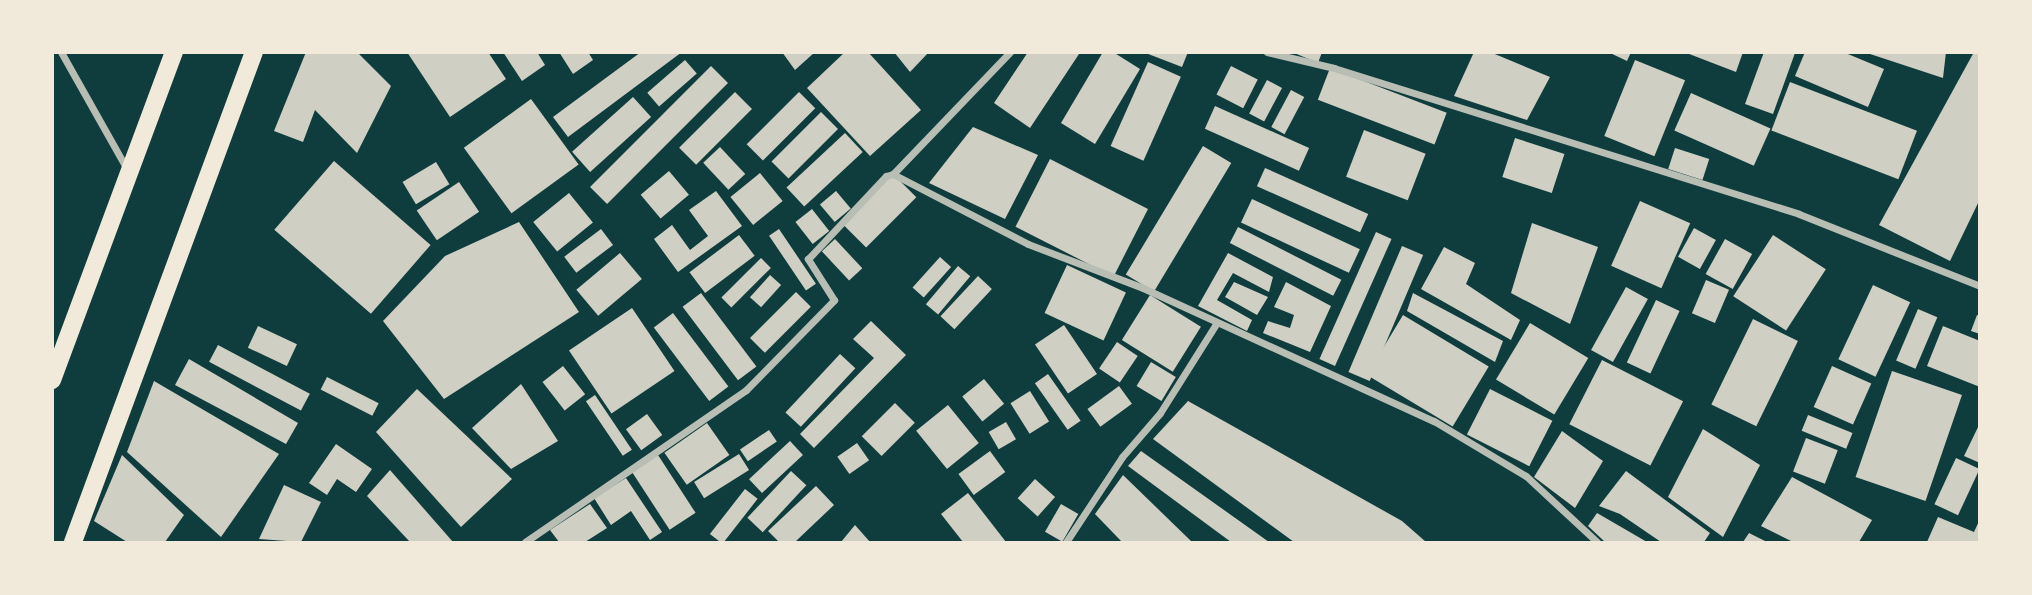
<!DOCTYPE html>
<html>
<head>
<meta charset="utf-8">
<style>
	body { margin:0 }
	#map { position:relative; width:2032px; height:595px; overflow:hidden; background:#0f3d3e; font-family:"Sofia Sans Condensed",sans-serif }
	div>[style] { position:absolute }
	.building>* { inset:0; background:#cfcfc3; transform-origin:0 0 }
	.minor>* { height:7px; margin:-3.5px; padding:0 3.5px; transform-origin:3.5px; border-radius:3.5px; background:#b8beb3 }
	.primary>* { height:18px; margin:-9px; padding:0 9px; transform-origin:9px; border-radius:9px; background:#f1e9da }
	span { translate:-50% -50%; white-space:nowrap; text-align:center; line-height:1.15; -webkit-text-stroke:5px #f1e9da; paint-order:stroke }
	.frame { position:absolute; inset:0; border:54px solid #f1e9da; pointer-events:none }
</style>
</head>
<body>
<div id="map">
	<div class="building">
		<div style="clip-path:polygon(306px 52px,357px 52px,391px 86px,357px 153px,315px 110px,303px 142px,274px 131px)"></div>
		<div style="clip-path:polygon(407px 52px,488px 52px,506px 79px,450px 117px)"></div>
		<div style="clip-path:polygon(503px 52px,537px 52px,545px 65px,522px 81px)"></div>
		<div style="clip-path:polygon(559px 52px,588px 52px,593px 60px,573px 74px)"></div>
		<div style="clip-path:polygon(641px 52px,682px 52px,568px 137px,553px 117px)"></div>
		<div style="clip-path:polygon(782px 52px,815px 52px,795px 70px)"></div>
		<div style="clip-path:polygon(845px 52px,868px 52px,921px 110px,870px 156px,807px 88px)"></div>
		<div style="clip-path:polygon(894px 52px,929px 52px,910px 72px)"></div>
		<div style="clip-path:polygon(1028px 52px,1079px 54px,1030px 128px,994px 103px)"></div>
		<div style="clip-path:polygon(1103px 52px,1113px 52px,1140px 69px,1095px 144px,1061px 123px)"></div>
		<div style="clip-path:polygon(1143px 52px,1188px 52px,1182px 67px)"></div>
		<div style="clip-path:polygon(1292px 52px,1322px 52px,1318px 63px)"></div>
		<div style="clip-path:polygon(1474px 52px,1490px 52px,1550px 77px,1527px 120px,1454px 96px)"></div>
		<div style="clip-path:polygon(1608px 52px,1631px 52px,1627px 61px)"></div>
		<div style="clip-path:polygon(1684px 52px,1743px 52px,1736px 72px)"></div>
		<div style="clip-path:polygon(1764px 52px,1795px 53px,1773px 114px,1745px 104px)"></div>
		<div style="clip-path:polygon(1805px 52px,1843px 52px,1884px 69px,1868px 107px,1795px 76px)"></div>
		<div style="clip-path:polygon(1867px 52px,1946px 52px,1943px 78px,1867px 53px)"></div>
		<div style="clip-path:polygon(1974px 52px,1980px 52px,1980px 199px,1950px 261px,1879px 225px)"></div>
		<div style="left:685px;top:60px;width:18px;height:50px;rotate:49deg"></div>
		<div style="left:1635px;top:60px;width:54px;height:82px;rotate:22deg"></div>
		<div style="left:1148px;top:62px;width:36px;height:92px;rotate:24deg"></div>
		<div style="left:711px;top:66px;width:24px;height:171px;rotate:45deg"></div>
		<div style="left:1231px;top:66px;width:30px;height:32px;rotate:27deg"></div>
		<div style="left:1330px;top:68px;width:125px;height:34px;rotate:21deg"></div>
		<div style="left:1267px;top:80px;width:17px;height:38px;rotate:28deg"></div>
		<div style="left:1790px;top:82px;width:136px;height:52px;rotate:21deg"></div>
		<div style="left:1291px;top:90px;width:15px;height:42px;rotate:28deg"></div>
		<div style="left:735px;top:92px;width:24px;height:79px;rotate:45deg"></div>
		<div style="left:799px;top:92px;width:23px;height:74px;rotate:45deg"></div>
		<div style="left:1691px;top:93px;width:87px;height:41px;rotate:24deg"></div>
		<div style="left:633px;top:97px;width:27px;height:82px;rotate:48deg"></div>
		<div style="left:531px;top:99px;width:81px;height:83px;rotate:54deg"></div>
		<div style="left:1215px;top:106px;width:103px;height:25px;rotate:24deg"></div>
		<div style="left:821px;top:112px;width:24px;height:70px;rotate:45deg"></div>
		<div style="clip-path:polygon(973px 127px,1038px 155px,1005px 219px,929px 183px)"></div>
		<div style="left:1364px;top:130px;width:66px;height:50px;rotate:21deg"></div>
		<div style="left:845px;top:133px;width:26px;height:80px;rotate:47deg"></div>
		<div style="left:1515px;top:138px;width:52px;height:41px;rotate:18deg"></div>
		<div style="left:1203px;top:146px;width:33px;height:150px;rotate:31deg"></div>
		<div style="left:720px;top:147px;width:37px;height:23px;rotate:47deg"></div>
		<div style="left:1675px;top:148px;width:36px;height:22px;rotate:18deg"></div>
		<div style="left:1050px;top:159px;width:110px;height:76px;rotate:27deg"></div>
		<div style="left:334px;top:161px;width:128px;height:91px;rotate:41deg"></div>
		<div style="left:436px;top:162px;width:26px;height:39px;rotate:59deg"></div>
		<div style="left:1265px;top:168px;width:113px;height:20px;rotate:24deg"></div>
		<div style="left:669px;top:171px;width:31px;height:37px;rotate:50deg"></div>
		<div style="left:760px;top:173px;width:36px;height:38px;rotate:51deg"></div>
		<div style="left:893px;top:174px;width:33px;height:71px;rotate:45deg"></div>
		<div style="left:459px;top:182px;width:36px;height:51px;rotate:56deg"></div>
		<div style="clip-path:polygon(716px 191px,742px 226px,678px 272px,654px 239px,672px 225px,690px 250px,708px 236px,689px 210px)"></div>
		<div style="left:836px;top:191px;width:23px;height:21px;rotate:50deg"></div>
		<div style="left:569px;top:193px;width:38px;height:46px;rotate:51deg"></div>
		<div style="left:1252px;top:199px;width:119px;height:26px;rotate:25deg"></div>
		<div style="left:1640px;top:201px;width:55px;height:71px;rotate:24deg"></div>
		<div style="left:812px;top:209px;width:28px;height:21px;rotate:52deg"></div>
		<div style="clip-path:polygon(519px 222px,579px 312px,444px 399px,383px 321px,445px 256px)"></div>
		<div style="clip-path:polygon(1532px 223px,1598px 247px,1570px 324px,1511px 293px)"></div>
		<div style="left:1238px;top:227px;width:116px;height:18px;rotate:27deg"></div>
		<div style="left:1694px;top:228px;width:25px;height:33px;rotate:29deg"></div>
		<div style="left:601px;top:229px;width:20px;height:46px;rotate:53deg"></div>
		<div style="left:779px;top:229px;width:66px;height:12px;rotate:56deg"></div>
		<div style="left:1376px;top:232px;width:17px;height:139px;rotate:24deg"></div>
		<div style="left:739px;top:235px;width:26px;height:62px;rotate:53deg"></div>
		<div style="left:1773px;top:235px;width:63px;height:73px;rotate:33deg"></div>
		<div style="left:835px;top:239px;width:40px;height:18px;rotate:47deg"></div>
		<div style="left:1725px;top:239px;width:31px;height:40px;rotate:29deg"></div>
		<div style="left:1402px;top:246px;width:23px;height:137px;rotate:23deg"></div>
		<div style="clip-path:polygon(1444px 247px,1475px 263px,1466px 284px,1520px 320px,1511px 340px,1421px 289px)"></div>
		<div style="left:620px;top:253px;width:34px;height:57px;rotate:50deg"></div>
		<div style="clip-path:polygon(1228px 253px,1273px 277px,1269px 292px,1233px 273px,1217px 300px,1252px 320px,1247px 331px,1198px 306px)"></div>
		<div style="left:940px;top:257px;width:15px;height:41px;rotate:42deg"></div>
		<div style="left:761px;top:258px;width:14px;height:56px;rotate:45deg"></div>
		<div style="left:1067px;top:265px;width:65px;height:53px;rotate:25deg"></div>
		<div style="left:958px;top:266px;width:16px;height:50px;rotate:40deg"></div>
		<div style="left:770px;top:275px;width:15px;height:30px;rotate:42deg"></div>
		<div style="left:978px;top:276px;width:19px;height:55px;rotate:43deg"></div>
		<div style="left:1706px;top:280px;width:25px;height:36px;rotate:23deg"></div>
		<div style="clip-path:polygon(1234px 282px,1268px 297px,1257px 315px,1225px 297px)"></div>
		<div style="clip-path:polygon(1286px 282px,1331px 306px,1310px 352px,1263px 333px,1268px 321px,1290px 328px,1294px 315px,1274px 307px)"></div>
		<div style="left:1873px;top:285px;width:41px;height:82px;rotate:25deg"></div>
		<div style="left:1626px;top:287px;width:25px;height:72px;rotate:29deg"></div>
		<div style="left:796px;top:292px;width:21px;height:65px;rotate:45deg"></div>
		<div style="left:701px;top:293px;width:92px;height:23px;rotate:53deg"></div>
		<div style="clip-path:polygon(1413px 293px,1503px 341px,1495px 362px,1407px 311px)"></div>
		<div style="left:1150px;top:295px;width:60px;height:53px;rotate:32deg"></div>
		<div style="left:1656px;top:300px;width:26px;height:69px;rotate:25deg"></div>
		<div style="left:632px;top:308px;width:76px;height:76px;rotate:56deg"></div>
		<div style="left:1918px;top:309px;width:21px;height:56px;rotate:23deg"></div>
		<div style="left:673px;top:313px;width:92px;height:24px;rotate:53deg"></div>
		<div style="left:1403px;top:315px;width:100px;height:70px;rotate:31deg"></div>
		<div style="clip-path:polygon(1977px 315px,1980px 316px,1980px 334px,1971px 331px)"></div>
		<div style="left:1753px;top:319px;width:50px;height:95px;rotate:26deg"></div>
		<div style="clip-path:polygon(871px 321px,906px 355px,814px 448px,800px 434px,874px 358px,853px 339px)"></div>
		<div style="left:1530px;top:323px;width:68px;height:66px;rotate:31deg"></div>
		<div style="left:1064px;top:325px;width:59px;height:35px;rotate:56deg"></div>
		<div style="left:258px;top:326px;width:43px;height:24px;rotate:25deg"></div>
		<div style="clip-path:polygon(1943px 326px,1980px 341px,1980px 387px,1927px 366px)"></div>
		<div style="left:1117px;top:342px;width:25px;height:32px;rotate:34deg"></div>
		<div style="left:218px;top:345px;width:104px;height:19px;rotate:28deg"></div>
		<div style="left:840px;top:354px;width:21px;height:80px;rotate:43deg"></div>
		<div style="clip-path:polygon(189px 359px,298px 423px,286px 444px,175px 385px)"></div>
		<div style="left:1602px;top:360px;width:91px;height:72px;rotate:27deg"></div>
		<div style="left:1151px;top:362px;width:29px;height:28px;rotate:31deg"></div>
		<div style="left:563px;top:366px;width:36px;height:26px;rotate:52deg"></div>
		<div style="left:1832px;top:366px;width:43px;height:45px;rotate:24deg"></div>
		<div style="left:1892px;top:371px;width:74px;height:112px;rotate:19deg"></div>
		<div style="left:1048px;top:374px;width:57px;height:16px;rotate:55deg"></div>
		<div style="left:327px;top:377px;width:58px;height:14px;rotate:27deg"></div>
		<div style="left:984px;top:379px;width:32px;height:28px;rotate:51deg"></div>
		<div style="clip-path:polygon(154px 381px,279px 454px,221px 537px,127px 452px)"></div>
		<div style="clip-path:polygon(521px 384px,558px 441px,511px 469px,472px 428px)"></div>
		<div style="left:1119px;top:386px;width:22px;height:39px;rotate:54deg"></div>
		<div style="clip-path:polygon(417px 389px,512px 479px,461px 527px,376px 432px)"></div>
		<div style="left:1490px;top:389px;width:70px;height:51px;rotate:27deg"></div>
		<div style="left:1030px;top:391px;width:36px;height:23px;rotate:58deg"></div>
		<div style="left:595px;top:395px;width:66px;height:11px;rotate:56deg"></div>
		<div style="clip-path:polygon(1188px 401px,1402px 521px,1426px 542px,1294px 542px,1153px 439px)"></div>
		<div style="left:895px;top:403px;width:28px;height:47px;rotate:45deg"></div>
		<div style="left:948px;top:405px;width:49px;height:41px;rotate:51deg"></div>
		<div style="left:647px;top:414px;width:26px;height:26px;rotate:54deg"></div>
		<div style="left:1808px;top:415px;width:48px;height:17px;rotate:22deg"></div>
		<div style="left:1006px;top:422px;width:20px;height:20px;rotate:60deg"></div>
		<div style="left:707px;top:423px;width:39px;height:52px;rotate:55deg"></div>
		<div style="clip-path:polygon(1980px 423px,1980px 463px,1964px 456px)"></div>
		<div style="clip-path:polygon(1703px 429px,1760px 465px,1723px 537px,1668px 497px)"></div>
		<div style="left:769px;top:430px;width:14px;height:35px;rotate:56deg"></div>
		<div style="clip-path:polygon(1562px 431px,1603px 461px,1575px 508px,1534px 477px)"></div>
		<div style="left:1806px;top:438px;width:34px;height:36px;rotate:21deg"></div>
		<div style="left:790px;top:441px;width:19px;height:56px;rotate:47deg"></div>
		<div style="left:857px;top:443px;width:21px;height:24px;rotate:55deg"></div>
		<div style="clip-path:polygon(336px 444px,372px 469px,356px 492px,337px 479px,327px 495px,309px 483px)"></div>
		<div style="left:990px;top:451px;width:26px;height:39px;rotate:54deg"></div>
		<div style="clip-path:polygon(1141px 451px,1269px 542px,1231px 542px,1128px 466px)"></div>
		<div style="left:739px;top:454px;width:19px;height:53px;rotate:58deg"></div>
		<div style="clip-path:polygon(122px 455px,184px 515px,165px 542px,127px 542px,94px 521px)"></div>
		<div style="left:658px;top:455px;width:69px;height:31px;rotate:57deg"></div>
		<div style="left:1956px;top:458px;width:26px;height:51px;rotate:25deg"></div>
		<div style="clip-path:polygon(390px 470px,453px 542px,410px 542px,367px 496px)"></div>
		<div style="left:791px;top:471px;width:21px;height:64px;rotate:43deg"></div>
		<div style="clip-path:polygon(1626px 471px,1710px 533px,1704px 542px,1661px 542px,1620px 514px,1599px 506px)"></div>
		<div style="clip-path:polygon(1123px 475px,1192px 542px,1122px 542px,1095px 514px)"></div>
		<div style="clip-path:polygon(1792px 477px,1872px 520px,1859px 542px,1793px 542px,1761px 526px)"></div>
		<div style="clip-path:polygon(626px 478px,662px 532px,650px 540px,631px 511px,611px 525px,594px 498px)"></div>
		<div style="left:1035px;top:479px;width:27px;height:26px;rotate:42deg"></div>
		<div style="clip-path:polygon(284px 485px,321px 502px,301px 542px,259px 539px)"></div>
		<div style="clip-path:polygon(816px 486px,834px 505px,795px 542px,779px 542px,768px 531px)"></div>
		<div style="left:745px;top:489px;width:16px;height:57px;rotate:38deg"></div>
		<div style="clip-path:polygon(968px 493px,1006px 542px,963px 542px,941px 514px)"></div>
		<div style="clip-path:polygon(590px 504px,607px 528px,585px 542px,559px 542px,550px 530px)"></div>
		<div style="left:1061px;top:504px;width:20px;height:32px;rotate:30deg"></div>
		<div style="clip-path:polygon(1597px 513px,1647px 542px,1605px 542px,1588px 526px)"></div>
		<div style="clip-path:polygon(1938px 517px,1974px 532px,1980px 519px,1980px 542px,1927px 542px)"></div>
		<div style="clip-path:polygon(855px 525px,870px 542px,841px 542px)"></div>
		<div style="clip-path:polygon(1749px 533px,1767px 542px,1743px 542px)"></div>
	</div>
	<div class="minor">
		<div style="left:61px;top:52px;width:137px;rotate:60.6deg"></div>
		<div style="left:1010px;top:52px;width:169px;rotate:133.8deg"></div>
		<div style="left:893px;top:174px;width:152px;rotate:27.4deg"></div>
		<div style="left:1028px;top:244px;width:123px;rotate:20.9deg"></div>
		<div style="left:1143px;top:288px;width:320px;rotate:24.6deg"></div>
		<div style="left:1434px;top:421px;width:107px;rotate:30.9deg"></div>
		<div style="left:1526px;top:476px;width:97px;rotate:42.9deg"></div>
		<div style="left:1267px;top:52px;width:69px;rotate:13.4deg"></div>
		<div style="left:1334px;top:68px;width:487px;rotate:17.4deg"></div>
		<div style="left:1799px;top:214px;width:195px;rotate:21.7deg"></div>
		<div style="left:525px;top:542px;width:268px;rotate:-34.5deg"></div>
		<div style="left:746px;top:390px;width:126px;rotate:-45.6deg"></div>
		<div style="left:834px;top:300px;width:49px;rotate:-122.4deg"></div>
		<div style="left:808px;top:259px;width:114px;rotate:-46.8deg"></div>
		<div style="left:886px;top:176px;width:7px;rotate:-16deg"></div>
		<div style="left:1066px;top:542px;width:102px;rotate:-56.6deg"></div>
		<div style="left:1122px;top:457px;width:58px;rotate:-49.2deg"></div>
		<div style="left:1160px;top:413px;width:105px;rotate:-57.8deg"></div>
	</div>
	<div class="primary">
		<div style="left:52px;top:380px;width:350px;rotate:-69.6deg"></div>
		<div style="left:73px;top:542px;width:522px;rotate:-69.73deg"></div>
	</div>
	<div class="frame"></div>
</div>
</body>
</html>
